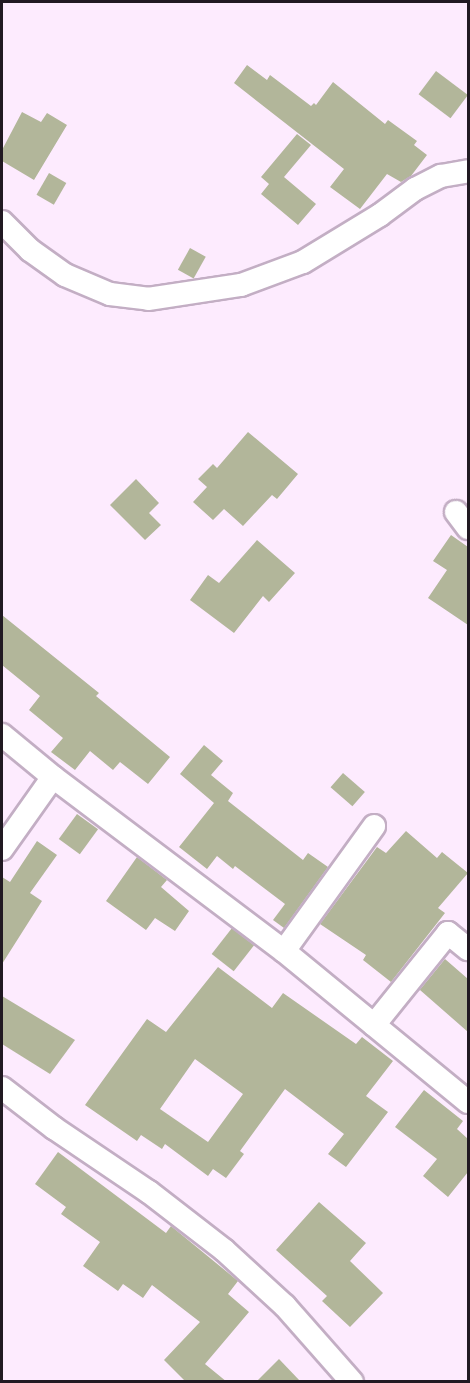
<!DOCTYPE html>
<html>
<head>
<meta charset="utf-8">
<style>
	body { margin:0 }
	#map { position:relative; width:470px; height:1383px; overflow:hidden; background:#fdebfe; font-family:"IBM Plex Sans",sans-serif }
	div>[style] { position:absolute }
	.building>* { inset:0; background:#b2b69a; transform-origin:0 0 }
	.roads { filter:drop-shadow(2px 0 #c3aec4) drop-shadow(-2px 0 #c3aec4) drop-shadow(0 2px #c3aec4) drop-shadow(0 -2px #c3aec4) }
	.street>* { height:22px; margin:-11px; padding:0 11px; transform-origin:11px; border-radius:11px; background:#fff }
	span { translate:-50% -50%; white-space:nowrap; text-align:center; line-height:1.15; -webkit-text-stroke:4.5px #fff; paint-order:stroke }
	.frame { position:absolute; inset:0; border:3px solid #211922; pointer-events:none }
</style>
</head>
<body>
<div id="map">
	<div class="building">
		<div style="clip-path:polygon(247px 65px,267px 80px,270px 75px,311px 106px,314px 103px,316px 105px,333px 82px,385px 124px,388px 120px,417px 141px,414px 145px,427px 155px,411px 176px,401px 182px,387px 174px,360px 209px,330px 187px,344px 169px,234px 83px)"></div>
		<div style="left:436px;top:71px;width:40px;height:29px;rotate:37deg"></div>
		<div style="clip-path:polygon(22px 112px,41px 122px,47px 113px,67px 125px,34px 180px,2px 161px,2px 150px)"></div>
		<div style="clip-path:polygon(297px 134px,311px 145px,284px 177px,316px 204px,298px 225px,261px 194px,269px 184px,261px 177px)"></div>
		<div style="left:49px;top:173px;width:20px;height:25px;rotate:30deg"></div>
		<div style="left:190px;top:248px;width:18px;height:25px;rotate:29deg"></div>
		<div style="clip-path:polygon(248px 432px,298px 474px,277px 499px,272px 495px,243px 526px,224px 509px,213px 520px,193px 502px,207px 487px,198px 479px,213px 464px,217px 468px)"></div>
		<div style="clip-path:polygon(136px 479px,159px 503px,149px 513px,161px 525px,145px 540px,110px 505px)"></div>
		<div style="clip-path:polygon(451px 535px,468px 547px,468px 625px,428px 598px,447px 570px,433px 561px)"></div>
		<div style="clip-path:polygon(257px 540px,295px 573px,269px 602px,263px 596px,234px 633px,190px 600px,208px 575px,219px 583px)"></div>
		<div style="clip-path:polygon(2px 615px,99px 693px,96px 696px,170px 757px,148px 784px,120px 762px,113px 770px,90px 751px,75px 770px,51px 752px,63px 738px,29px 710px,40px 696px,2px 665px)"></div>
		<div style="clip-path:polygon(204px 745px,223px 761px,211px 775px,233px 793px,228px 801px,303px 860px,308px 853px,328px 867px,284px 928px,273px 920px,285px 904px,235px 866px,233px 869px,217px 856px,207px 869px,179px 847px,214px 803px,180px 774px)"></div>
		<div style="left:343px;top:773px;width:29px;height:19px;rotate:41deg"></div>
		<div style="left:77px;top:814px;width:26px;height:31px;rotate:36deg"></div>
		<div style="clip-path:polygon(406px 831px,437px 858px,442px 852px,468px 873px,438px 908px,445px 913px,391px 982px,363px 960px,366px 955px,320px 924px,377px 847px,386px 853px)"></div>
		<div style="clip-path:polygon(37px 841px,57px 855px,30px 893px,42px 901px,2px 964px,2px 877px,10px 882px)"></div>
		<div style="clip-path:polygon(137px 857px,167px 880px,161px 887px,189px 911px,175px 931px,155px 918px,146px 930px,106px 901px)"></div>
		<div style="left:232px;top:928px;width:28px;height:33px;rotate:38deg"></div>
		<div style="clip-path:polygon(445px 959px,468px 979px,468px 1032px,420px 990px,418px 992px)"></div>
		<div style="clip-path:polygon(evenodd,218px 967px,272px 1008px,283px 993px,356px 1044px,362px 1037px,393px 1061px,366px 1096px,388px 1112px,346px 1167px,328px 1154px,344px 1134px,285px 1089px,240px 1151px,244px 1154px,226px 1178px,213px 1169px,208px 1176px,165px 1144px,162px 1149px,141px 1135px,137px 1141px,85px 1105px,147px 1019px,166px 1032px,218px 967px,195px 1059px,243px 1094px,208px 1142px,160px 1109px,195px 1059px)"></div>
		<div style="clip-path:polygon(2px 996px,75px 1040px,50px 1074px,2px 1044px)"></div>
		<div style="clip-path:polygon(424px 1090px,463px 1121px,457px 1129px,468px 1139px,468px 1172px,448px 1197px,423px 1176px,437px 1159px,395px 1127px)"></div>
		<div style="clip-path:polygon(58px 1152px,166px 1233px,171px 1226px,238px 1281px,228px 1294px,249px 1312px,205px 1364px,227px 1382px,186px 1382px,164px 1360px,200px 1322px,152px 1285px,143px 1298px,123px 1284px,118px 1291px,83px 1266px,100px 1242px,61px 1214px,66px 1207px,35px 1184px)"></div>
		<div style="clip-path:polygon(319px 1202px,366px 1243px,350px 1261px,383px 1293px,350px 1327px,322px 1301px,327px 1296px,276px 1250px)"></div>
		<div style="clip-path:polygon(279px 1359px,301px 1382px,256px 1382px)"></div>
	</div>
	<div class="roads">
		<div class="street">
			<div style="left:2px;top:222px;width:40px;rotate:45deg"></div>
			<div style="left:30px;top:250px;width:43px;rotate:35.5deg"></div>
			<div style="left:65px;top:275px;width:49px;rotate:22.9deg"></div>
			<div style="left:110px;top:294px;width:38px;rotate:7deg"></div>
			<div style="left:148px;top:299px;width:94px;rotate:-8.6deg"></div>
			<div style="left:241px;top:285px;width:66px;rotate:-20.4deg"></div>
			<div style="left:303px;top:262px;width:90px;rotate:-31.4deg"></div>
			<div style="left:380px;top:215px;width:44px;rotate:-36.6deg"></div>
			<div style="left:415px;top:189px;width:29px;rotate:-27deg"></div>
			<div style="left:441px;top:176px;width:27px;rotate:-10deg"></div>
			<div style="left:456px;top:512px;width:20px;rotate:53deg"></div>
			<div style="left:2px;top:735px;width:66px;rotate:39.5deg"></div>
			<div style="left:53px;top:777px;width:289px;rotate:37deg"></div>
			<div style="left:284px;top:951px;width:238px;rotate:39.4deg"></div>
			<div style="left:2px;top:849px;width:88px;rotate:-54.7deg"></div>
			<div style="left:284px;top:951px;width:154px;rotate:-54.2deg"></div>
			<div style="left:374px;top:1025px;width:118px;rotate:-51.2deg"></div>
			<div style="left:448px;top:933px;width:26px;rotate:39deg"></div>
			<div style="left:2px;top:1088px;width:66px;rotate:37.6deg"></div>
			<div style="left:54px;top:1128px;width:115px;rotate:34deg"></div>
			<div style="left:149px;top:1192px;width:95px;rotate:37.7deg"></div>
			<div style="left:224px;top:1250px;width:83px;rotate:42.6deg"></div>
			<div style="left:285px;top:1306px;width:101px;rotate:48.6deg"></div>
		</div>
	</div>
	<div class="frame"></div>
</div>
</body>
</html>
